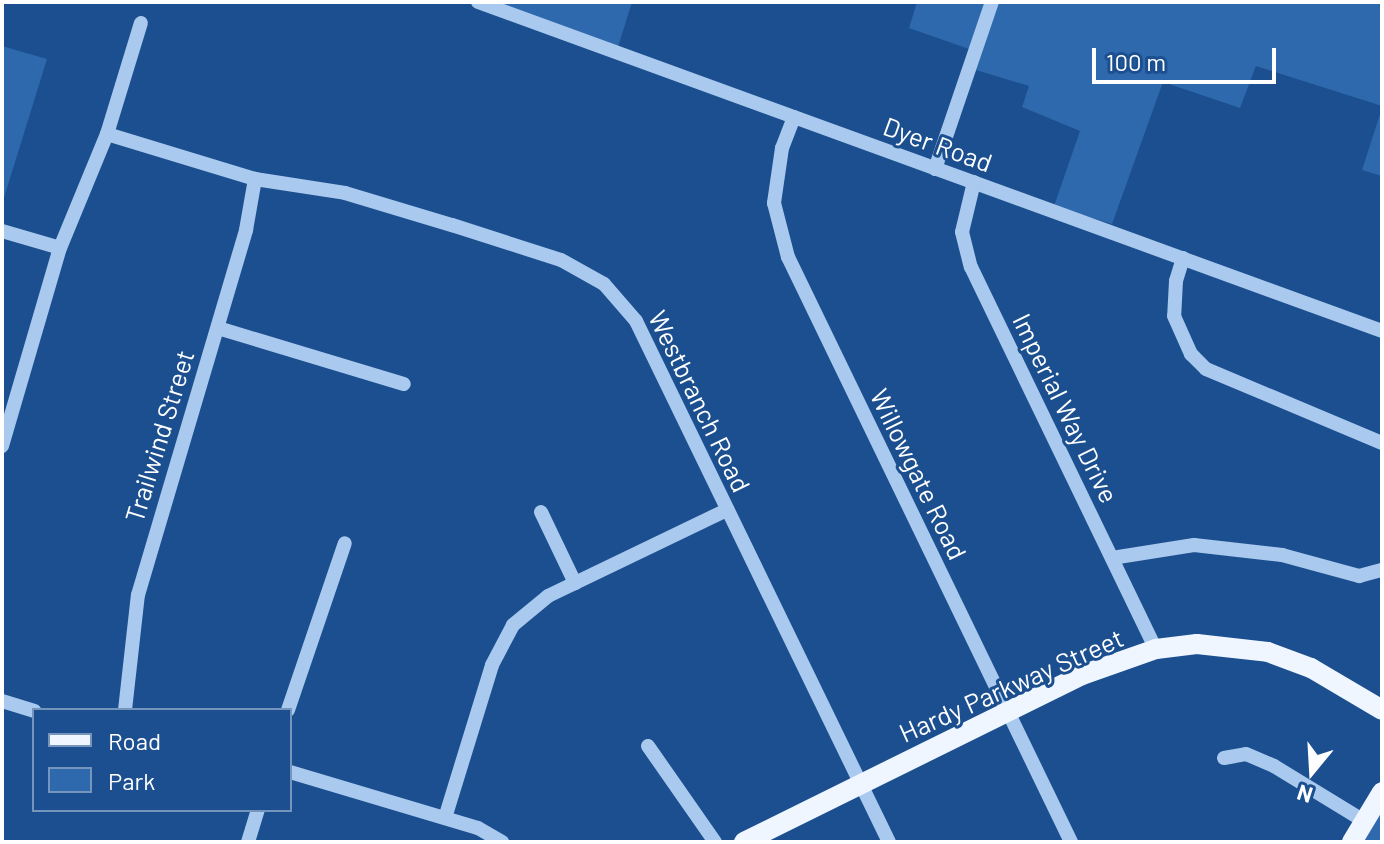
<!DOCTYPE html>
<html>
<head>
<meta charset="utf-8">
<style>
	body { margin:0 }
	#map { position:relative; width:1384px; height:844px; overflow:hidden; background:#1b4f8f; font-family:Barlow,sans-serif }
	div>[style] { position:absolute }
	.green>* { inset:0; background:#2e69ad }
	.minor>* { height:14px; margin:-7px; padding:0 7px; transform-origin:7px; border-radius:7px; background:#a9c9ee }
	.major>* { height:20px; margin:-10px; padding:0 10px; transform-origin:10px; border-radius:10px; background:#f0f6ff }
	span { translate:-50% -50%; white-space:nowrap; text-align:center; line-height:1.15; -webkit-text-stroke:6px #1b4f8f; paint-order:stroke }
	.street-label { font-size:26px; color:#fff }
	.frame { position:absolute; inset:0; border:4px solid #fff; pointer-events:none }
	.legend { position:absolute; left:32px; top:708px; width:260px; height:104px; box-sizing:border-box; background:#1b4f8f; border:2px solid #7695bc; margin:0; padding:10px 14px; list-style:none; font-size:24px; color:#fff }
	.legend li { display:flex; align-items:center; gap:16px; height:40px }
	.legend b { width:40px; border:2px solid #7695bc }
	.north { position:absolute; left:1272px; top:732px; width:80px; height:80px; -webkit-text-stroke:6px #1b4f8f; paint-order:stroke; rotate:198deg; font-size:22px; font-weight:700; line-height:32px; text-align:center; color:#fff }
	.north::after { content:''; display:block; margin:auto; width:28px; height:36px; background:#fff; clip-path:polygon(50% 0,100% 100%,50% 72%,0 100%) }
	.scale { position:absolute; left:1092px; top:48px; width:184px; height:36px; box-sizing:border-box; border:4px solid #fff; border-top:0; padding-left:10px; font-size:24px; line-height:28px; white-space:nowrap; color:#fff; -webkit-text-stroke:6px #1b4f8f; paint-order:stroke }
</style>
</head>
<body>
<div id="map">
	<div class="green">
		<div style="clip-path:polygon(496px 2px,632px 2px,618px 47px)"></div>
		<div style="clip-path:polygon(917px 2px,986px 2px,969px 49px,909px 28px)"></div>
		<div style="clip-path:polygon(997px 2px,1382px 2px,1382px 106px,1256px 66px,1240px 108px,1163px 82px,1112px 224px,1054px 206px,1080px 131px,1022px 107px,1029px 86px,976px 70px)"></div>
		<div style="clip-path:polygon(2px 46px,47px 59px,2px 204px)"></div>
		<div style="clip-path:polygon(1382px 108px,1382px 176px,1362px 170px)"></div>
		<div style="clip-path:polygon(1382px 808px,1382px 842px,1364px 842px,1362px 841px)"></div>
	</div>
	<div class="minor">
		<div style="left:478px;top:2px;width:962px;rotate:20deg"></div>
		<div style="left:794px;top:117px;width:33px;rotate:111deg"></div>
		<div style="left:782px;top:148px;width:56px;rotate:98.3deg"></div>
		<div style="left:774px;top:203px;width:56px;rotate:75.5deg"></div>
		<div style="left:788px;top:257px;width:650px;rotate:64.18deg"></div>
		<div style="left:107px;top:134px;width:155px;rotate:16.9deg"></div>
		<div style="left:255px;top:179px;width:91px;rotate:8.8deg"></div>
		<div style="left:345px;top:193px;width:112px;rotate:16.7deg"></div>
		<div style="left:452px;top:225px;width:114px;rotate:17.8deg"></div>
		<div style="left:561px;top:260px;width:49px;rotate:29.2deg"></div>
		<div style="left:604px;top:284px;width:49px;rotate:49.1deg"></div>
		<div style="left:636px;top:321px;width:579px;rotate:64.1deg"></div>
		<div style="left:935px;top:169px;width:176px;rotate:-71.2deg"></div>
		<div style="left:974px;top:182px;width:51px;rotate:103.5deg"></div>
		<div style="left:962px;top:232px;width:36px;rotate:76deg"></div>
		<div style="left:971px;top:267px;width:424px;rotate:64.2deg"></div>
		<div style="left:2px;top:231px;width:60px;rotate:16.3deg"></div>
		<div style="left:1183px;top:258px;width:24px;rotate:107deg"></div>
		<div style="left:1176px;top:281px;width:35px;rotate:93deg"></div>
		<div style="left:1174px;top:316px;width:42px;rotate:65.9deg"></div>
		<div style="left:1191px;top:354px;width:21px;rotate:45deg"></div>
		<div style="left:1206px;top:369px;width:191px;rotate:22.8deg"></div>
		<div style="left:218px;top:328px;width:194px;rotate:16.8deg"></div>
		<div style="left:2px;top:446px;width:206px;rotate:-73.7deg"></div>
		<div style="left:60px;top:248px;width:123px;rotate:-67.6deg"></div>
		<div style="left:107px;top:134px;width:116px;rotate:-73deg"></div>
		<div style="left:541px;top:512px;width:79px;rotate:64.4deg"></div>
		<div style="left:1112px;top:558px;width:83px;rotate:-9deg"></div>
		<div style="left:1194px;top:545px;width:89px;rotate:6.5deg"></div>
		<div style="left:1282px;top:555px;width:80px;rotate:15.3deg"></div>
		<div style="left:1359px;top:576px;width:24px;rotate:-15deg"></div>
		<div style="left:2px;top:701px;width:34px;rotate:17deg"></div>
		<div style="left:125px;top:710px;width:116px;rotate:-83.6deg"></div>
		<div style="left:138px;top:595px;width:381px;rotate:-73.5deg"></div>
		<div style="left:246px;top:230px;width:52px;rotate:-80deg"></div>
		<div style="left:288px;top:710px;width:176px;rotate:-71.2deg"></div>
		<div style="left:648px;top:746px;width:117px;rotate:55.1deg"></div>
		<div style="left:1224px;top:758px;width:22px;rotate:-10deg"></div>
		<div style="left:1246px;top:754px;width:30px;rotate:23deg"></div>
		<div style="left:1274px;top:766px;width:105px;rotate:31.4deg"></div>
		<div style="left:290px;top:772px;width:196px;rotate:16.6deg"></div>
		<div style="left:478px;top:828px;width:28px;rotate:30deg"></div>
		<div style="left:445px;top:818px;width:160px;rotate:-72.9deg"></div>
		<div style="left:492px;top:665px;width:45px;rotate:-62.3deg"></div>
		<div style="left:513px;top:625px;width:45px;rotate:-39.6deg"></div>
		<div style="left:548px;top:596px;width:199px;rotate:-25.7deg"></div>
		<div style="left:248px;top:842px;width:34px;rotate:-73deg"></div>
	</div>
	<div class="major">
		<div style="left:744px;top:842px;width:377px;rotate:-26.3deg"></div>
		<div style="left:1082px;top:675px;width:78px;rotate:-19.4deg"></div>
		<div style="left:1156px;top:649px;width:41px;rotate:-7deg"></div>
		<div style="left:1197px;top:644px;width:71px;rotate:6.4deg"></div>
		<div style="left:1268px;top:652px;width:46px;rotate:20.4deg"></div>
		<div style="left:1311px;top:668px;width:82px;rotate:30.6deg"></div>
		<div style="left:1352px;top:842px;width:58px;rotate:-59deg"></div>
	</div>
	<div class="street-label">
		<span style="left:938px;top:144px;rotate:20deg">Dyer Road</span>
		<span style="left:700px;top:401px;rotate:64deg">Westbranch Road</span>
		<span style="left:1066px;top:408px;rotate:64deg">Imperial Way Drive</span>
		<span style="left:159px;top:436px;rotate:-73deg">Trailwind Street</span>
		<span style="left:919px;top:474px;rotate:64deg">Willowgate Road</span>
		<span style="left:1011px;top:685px;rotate:-24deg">Hardy Parkway Street</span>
	</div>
	<div class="frame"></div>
	<ul class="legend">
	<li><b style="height:10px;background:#f0f6ff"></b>Road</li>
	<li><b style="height:22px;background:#2e69ad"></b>Park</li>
	</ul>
	<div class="north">N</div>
	<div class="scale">100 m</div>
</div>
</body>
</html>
